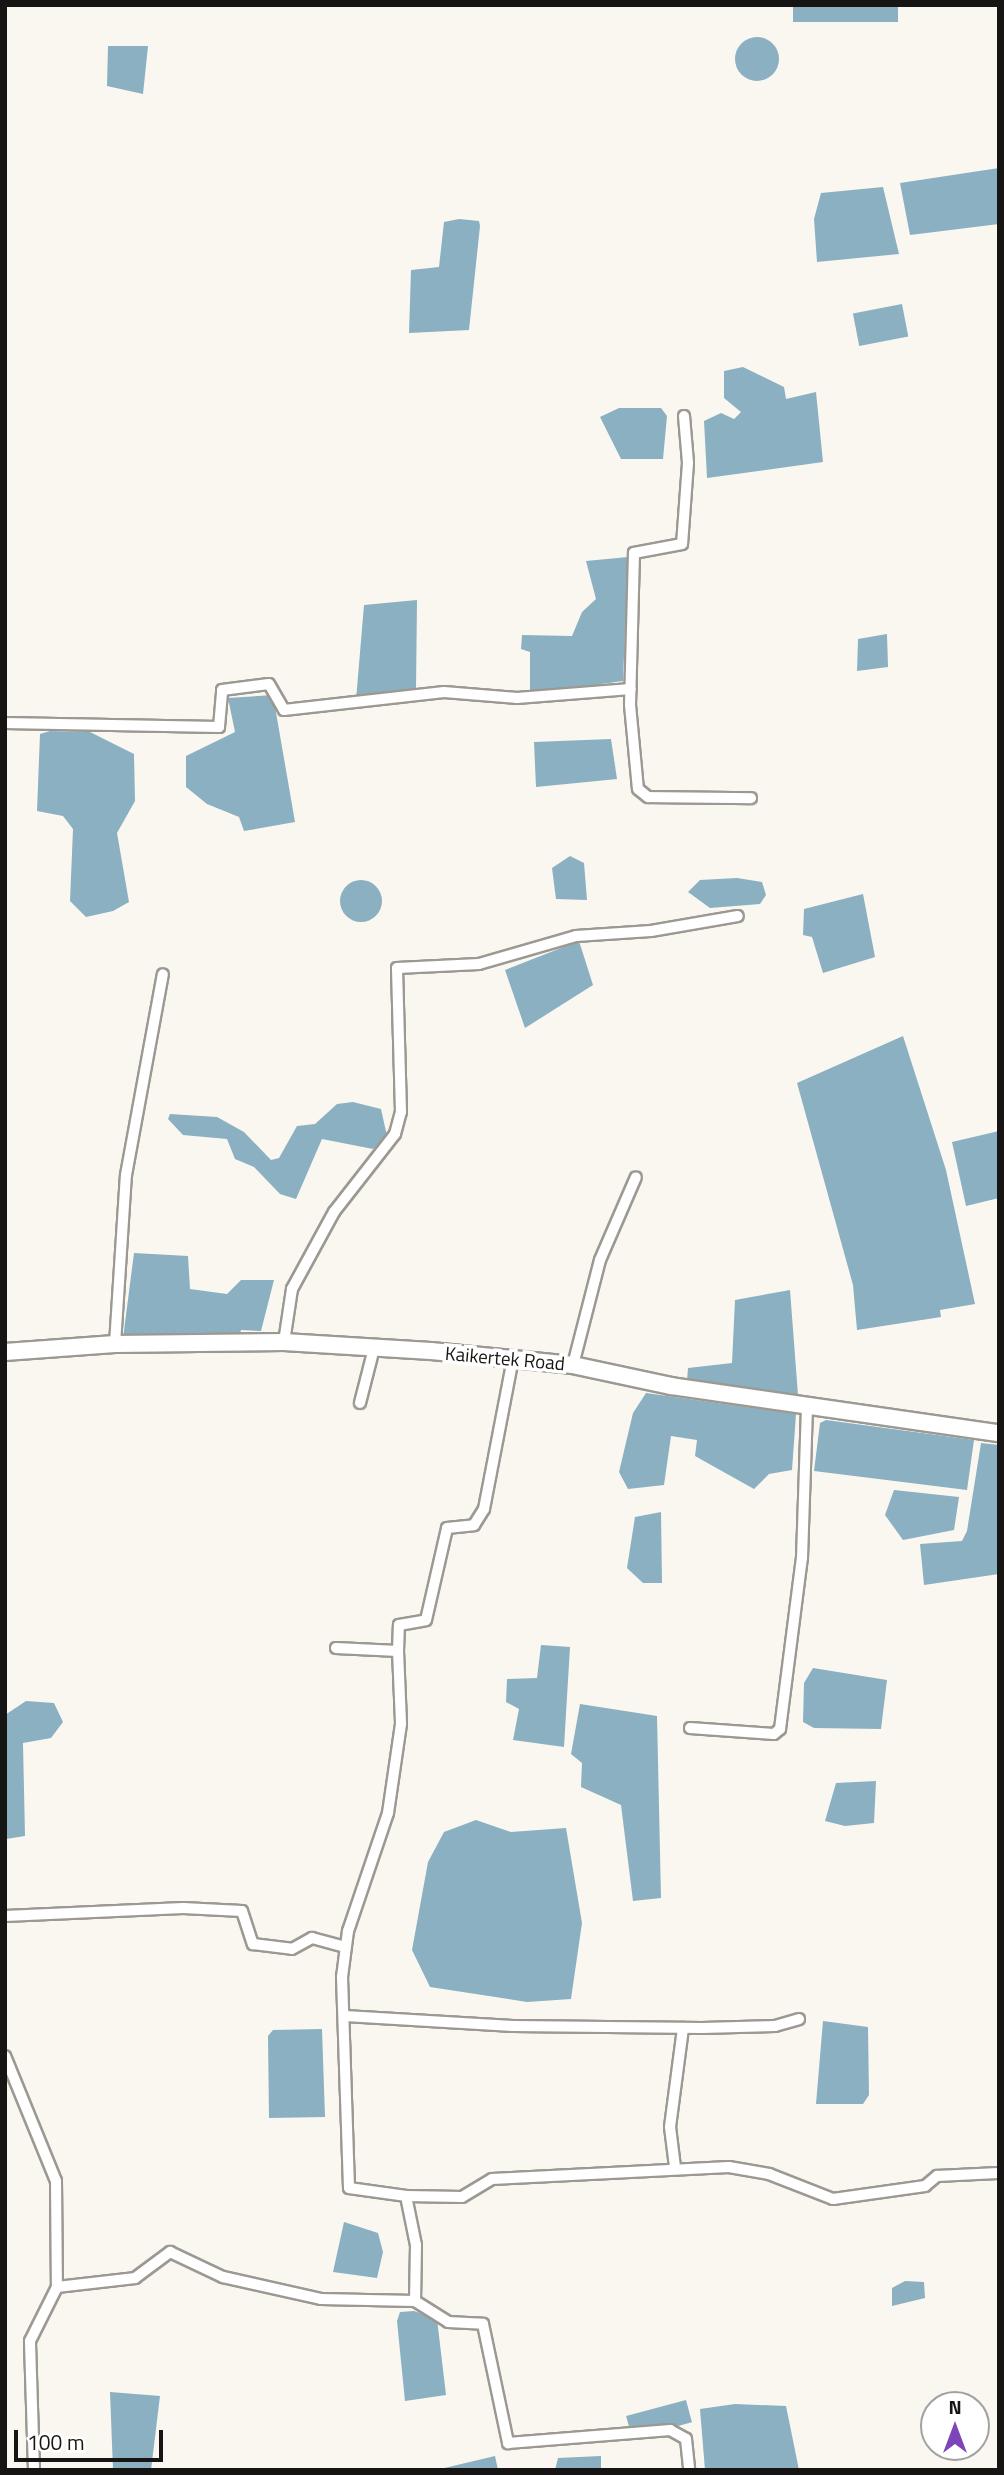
<!DOCTYPE html>
<html>
<head>
<meta charset="utf-8">
<style>
	body { margin:0 }
	#map { position:relative; width:1004px; height:2475px; overflow:hidden; background:#faf7f0; font-family:"Titillium Web",sans-serif }
	div>[style] { position:absolute }
	.water>* { inset:0; background:#8ab0c2; transform-origin:0 0 }
	.round { border-radius:50% }
	.roads { filter:drop-shadow(2px 0 #9c9992) drop-shadow(-2px 0 #9c9992) drop-shadow(0 2px #9c9992) drop-shadow(0 -2px #9c9992) }
	.street>* { height:10px; margin:-5px; padding:0 5px; transform-origin:5px; border-radius:5px; background:#fff }
	.secondary>* { height:16px; margin:-8px; padding:0 8px; transform-origin:8px; border-radius:8px; background:#fff }
	span { translate:-50% -50%; white-space:nowrap; text-align:center; line-height:1.15; -webkit-text-stroke:7px #fff; paint-order:stroke }
	.street-label { font-size:19px; color:#161513 }
	.frame { position:absolute; inset:0; border:7px solid #161513; pointer-events:none }
	.north { position:absolute; left:920px; top:2391px; width:70px; height:70px; box-sizing:border-box; background:#fff; border:2px solid #a2a1a1; border-radius:50%; rotate:0deg; font-size:19px; font-weight:700; line-height:28px; text-align:center; color:#161513 }
	.north::after { content:''; display:block; margin:auto; width:24px; height:32px; background:#7e44ba; clip-path:polygon(50% 0,100% 100%,50% 72%,0 100%) }
	.scale { position:absolute; left:14px; top:2430px; width:149px; height:32px; box-sizing:border-box; border:4px solid #161513; border-top:0; padding-left:9px; font-size:21px; line-height:24px; white-space:nowrap; color:#161513; -webkit-text-stroke:5px #fff; paint-order:stroke }
</style>
</head>
<body>
<div id="map">
	<div class="water">
		<div style="left:793px;top:5px;width:105px;height:17px"></div>
		<div class="round" style="left:735px;top:37px;width:44px;height:44px"></div>
		<div style="clip-path:polygon(108px 46px,148px 46px,143px 94px,107px 86px)"></div>
		<div style="clip-path:polygon(999px 168px,999px 224px,910px 235px,900px 183px)"></div>
		<div style="clip-path:polygon(883px 187px,899px 254px,817px 262px,814px 219px,821px 193px)"></div>
		<div style="clip-path:polygon(459px 219px,479px 221px,480px 226px,469px 330px,409px 333px,411px 270px,439px 267px,444px 222px)"></div>
		<div style="left:902px;top:304px;width:33px;height:50px;rotate:79deg"></div>
		<div style="clip-path:polygon(743px 367px,784px 387px,786px 399px,816px 392px,823px 462px,707px 478px,704px 421px,721px 413px,734px 419px,741px 412px,724px 398px,724px 371px)"></div>
		<div style="clip-path:polygon(619px 408px,661px 408px,667px 416px,663px 459px,621px 459px,600px 417px)"></div>
		<div style="clip-path:polygon(628px 557px,623px 681px,530px 694px,530px 652px,521px 649px,522px 635px,572px 636px,582px 612px,596px 599px,586px 561px)"></div>
		<div style="clip-path:polygon(417px 600px,416px 689px,356px 700px,364px 605px)"></div>
		<div style="clip-path:polygon(887px 634px,888px 667px,857px 671px,858px 639px)"></div>
		<div style="clip-path:polygon(273px 695px,295px 822px,244px 831px,239px 817px,207px 804px,186px 787px,186px 756px,235px 732px,228px 698px)"></div>
		<div style="clip-path:polygon(50px 731px,90px 732px,134px 754px,135px 801px,117px 833px,129px 902px,113px 911px,86px 917px,70px 901px,73px 829px,63px 816px,37px 811px,40px 734px)"></div>
		<div style="clip-path:polygon(611px 739px,617px 779px,536px 787px,534px 742px)"></div>
		<div style="clip-path:polygon(570px 856px,584px 863px,587px 900px,556px 899px,552px 868px)"></div>
		<div style="clip-path:polygon(737px 878px,762px 882px,766px 895px,760px 904px,710px 908px,688px 892px,700px 880px)"></div>
		<div class="round" style="left:340px;top:880px;width:42px;height:42px"></div>
		<div style="clip-path:polygon(863px 894px,875px 957px,823px 973px,812px 937px,803px 935px,804px 909px)"></div>
		<div style="clip-path:polygon(579px 941px,593px 985px,525px 1028px,505px 970px)"></div>
		<div style="clip-path:polygon(903px 1036px,946px 1170px,975px 1304px,940px 1310px,941px 1317px,857px 1330px,853px 1285px,797px 1083px)"></div>
		<div style="clip-path:polygon(353px 1102px,381px 1109px,387px 1136px,373px 1149px,322px 1139px,296px 1199px,280px 1194px,254px 1167px,235px 1159px,227px 1139px,183px 1135px,168px 1119px,170px 1114px,217px 1117px,244px 1132px,271px 1160px,279px 1158px,297px 1126px,315px 1124px,337px 1104px)"></div>
		<div style="clip-path:polygon(999px 1131px,999px 1198px,966px 1206px,952px 1142px)"></div>
		<div style="clip-path:polygon(134px 1253px,188px 1256px,190px 1289px,227px 1294px,241px 1280px,274px 1280px,261px 1331px,241px 1330px,239px 1339px,123px 1338px)"></div>
		<div style="clip-path:polygon(790px 1290px,798px 1395px,687px 1381px,688px 1368px,732px 1363px,735px 1300px)"></div>
		<div style="clip-path:polygon(646px 1393px,796px 1414px,792px 1470px,769px 1474px,754px 1489px,695px 1456px,697px 1440px,671px 1436px,664px 1485px,628px 1489px,619px 1472px,633px 1413px)"></div>
		<div style="clip-path:polygon(826px 1420px,974px 1440px,967px 1490px,814px 1471px,820px 1423px)"></div>
		<div style="clip-path:polygon(981px 1443px,999px 1445px,999px 1574px,924px 1585px,920px 1544px,962px 1541px,967px 1531px)"></div>
		<div style="clip-path:polygon(894px 1490px,959px 1497px,954px 1530px,903px 1540px,885px 1515px)"></div>
		<div style="clip-path:polygon(661px 1512px,662px 1583px,643px 1583px,627px 1568px,635px 1517px)"></div>
		<div style="clip-path:polygon(541px 1645px,570px 1647px,564px 1747px,513px 1740px,519px 1709px,506px 1702px,507px 1679px,537px 1678px)"></div>
		<div style="clip-path:polygon(813px 1668px,887px 1680px,881px 1729px,814px 1728px,803px 1722px,804px 1683px)"></div>
		<div style="clip-path:polygon(26px 1701px,54px 1703px,63px 1722px,51px 1738px,23px 1743px,25px 1836px,6px 1839px,5px 1715px)"></div>
		<div style="clip-path:polygon(580px 1704px,657px 1716px,661px 1898px,633px 1901px,621px 1805px,581px 1787px,582px 1763px,571px 1754px)"></div>
		<div style="clip-path:polygon(876px 1781px,874px 1823px,845px 1826px,825px 1821px,836px 1783px)"></div>
		<div style="clip-path:polygon(476px 1820px,511px 1832px,566px 1828px,582px 1923px,571px 1999px,527px 2002px,430px 1987px,412px 1950px,428px 1862px,444px 1832px)"></div>
		<div style="clip-path:polygon(823px 2021px,868px 2027px,869px 2095px,863px 2104px,816px 2104px)"></div>
		<div style="clip-path:polygon(322px 2029px,325px 2117px,269px 2118px,268px 2036px,273px 2030px)"></div>
		<div style="clip-path:polygon(344px 2222px,378px 2233px,383px 2252px,377px 2278px,333px 2272px)"></div>
		<div style="clip-path:polygon(905px 2281px,924px 2282px,925px 2298px,892px 2306px,892px 2288px)"></div>
		<div style="clip-path:polygon(414px 2311px,437px 2319px,446px 2395px,405px 2401px,397px 2321px,400px 2312px)"></div>
		<div style="clip-path:polygon(110px 2392px,160px 2396px,151px 2470px,113px 2470px)"></div>
		<div style="left:686px;top:2400px;width:23px;height:62px;rotate:75deg"></div>
		<div style="clip-path:polygon(735px 2404px,786px 2406px,799px 2470px,705px 2470px,700px 2409px)"></div>
		<div style="clip-path:polygon(495px 2456px,498px 2470px,436px 2470px)"></div>
		<div style="clip-path:polygon(601px 2456px,601px 2470px,555px 2470px,558px 2458px)"></div>
	</div>
	<div class="roads">
		<div class="street">
			<div style="left:684px;top:416px;width:47px;rotate:85.1deg"></div>
			<div style="left:688px;top:463px;width:81px;rotate:94.2deg"></div>
			<div style="left:682px;top:544px;width:49px;rotate:169.4deg"></div>
			<div style="left:634px;top:553px;width:152px;rotate:91.5deg"></div>
			<div style="left:630px;top:705px;width:84px;rotate:84.6deg"></div>
			<div style="left:638px;top:789px;width:13px;rotate:39deg"></div>
			<div style="left:648px;top:797px;width:103px;rotate:0.6deg"></div>
			<div style="left:5px;top:723px;width:214px;rotate:1.1deg"></div>
			<div style="left:219px;top:727px;width:37px;rotate:-85deg"></div>
			<div style="left:222px;top:690px;width:47px;rotate:-7.3deg"></div>
			<div style="left:269px;top:684px;width:30px;rotate:60deg"></div>
			<div style="left:284px;top:710px;width:161px;rotate:-6.4deg"></div>
			<div style="left:444px;top:692px;width:73px;rotate:4.7deg"></div>
			<div style="left:517px;top:698px;width:114px;rotate:-4.5deg"></div>
			<div style="left:284px;top:1342px;width:54px;rotate:-81.4deg"></div>
			<div style="left:292px;top:1289px;width:88px;rotate:-61.4deg"></div>
			<div style="left:334px;top:1212px;width:99px;rotate:-52deg"></div>
			<div style="left:395px;top:1134px;width:23px;rotate:-75deg"></div>
			<div style="left:401px;top:1112px;width:144px;rotate:-91.6deg"></div>
			<div style="left:397px;top:968px;width:82px;rotate:-2.8deg"></div>
			<div style="left:479px;top:964px;width:101px;rotate:-16.1deg"></div>
			<div style="left:576px;top:936px;width:75px;rotate:-3.8deg"></div>
			<div style="left:651px;top:931px;width:88px;rotate:-9.8deg"></div>
			<div style="left:115px;top:1344px;width:169px;rotate:-86.3deg"></div>
			<div style="left:126px;top:1175px;width:204px;rotate:-79.6deg"></div>
			<div style="left:573px;top:1365px;width:108px;rotate:-75.6deg"></div>
			<div style="left:600px;top:1260px;width:90px;rotate:-66.6deg"></div>
			<div style="left:360px;top:1403px;width:57px;rotate:-75.7deg"></div>
			<div style="left:336px;top:1648px;width:62px;rotate:2.8deg"></div>
			<div style="left:398px;top:1651px;width:73px;rotate:87.6deg"></div>
			<div style="left:401px;top:1724px;width:90px;rotate:98.3deg"></div>
			<div style="left:388px;top:1813px;width:125px;rotate:108.7deg"></div>
			<div style="left:348px;top:1931px;width:46px;rotate:97.4deg"></div>
			<div style="left:342px;top:1977px;width:211px;rotate:88.1deg"></div>
			<div style="left:349px;top:2188px;width:58px;rotate:8deg"></div>
			<div style="left:406px;top:2196px;width:50px;rotate:78.5deg"></div>
			<div style="left:416px;top:2245px;width:56px;rotate:91deg"></div>
			<div style="left:415px;top:2301px;width:39px;rotate:32deg"></div>
			<div style="left:448px;top:2322px;width:35px;rotate:3deg"></div>
			<div style="left:483px;top:2324px;width:122px;rotate:78.1deg"></div>
			<div style="left:508px;top:2443px;width:163px;rotate:-4.6deg"></div>
			<div style="left:670px;top:2430px;width:18px;rotate:29deg"></div>
			<div style="left:686px;top:2439px;width:31px;rotate:84deg"></div>
			<div style="left:398px;top:1651px;width:26px;rotate:-88deg"></div>
			<div style="left:399px;top:1625px;width:27px;rotate:-10deg"></div>
			<div style="left:426px;top:1620px;width:94px;rotate:-77.1deg"></div>
			<div style="left:447px;top:1528px;width:27px;rotate:-6deg"></div>
			<div style="left:474px;top:1525px;width:19px;rotate:-58deg"></div>
			<div style="left:484px;top:1509px;width:154px;rotate:-79.1deg"></div>
			<div style="left:690px;top:1728px;width:84px;rotate:4.1deg"></div>
			<div style="left:774px;top:1734px;width:8px;rotate:-40deg"></div>
			<div style="left:780px;top:1729px;width:172px;rotate:-82.7deg"></div>
			<div style="left:802px;top:1558px;width:151px;rotate:-88.1deg"></div>
			<div style="left:5px;top:1916px;width:178px;rotate:-2.6deg"></div>
			<div style="left:183px;top:1908px;width:59px;rotate:2.9deg"></div>
			<div style="left:242px;top:1911px;width:35px;rotate:72deg"></div>
			<div style="left:253px;top:1944px;width:39px;rotate:7deg"></div>
			<div style="left:292px;top:1949px;width:23px;rotate:-29deg"></div>
			<div style="left:312px;top:1938px;width:35px;rotate:15deg"></div>
			<div style="left:345px;top:2016px;width:168px;rotate:3.4deg"></div>
			<div style="left:513px;top:2026px;width:189px;rotate:0.6deg"></div>
			<div style="left:702px;top:2028px;width:73px;rotate:-1.6deg"></div>
			<div style="left:775px;top:2026px;width:25px;rotate:-16deg"></div>
			<div style="left:5px;top:2056px;width:135px;rotate:67.8deg"></div>
			<div style="left:56px;top:2181px;width:106px;rotate:89.5deg"></div>
			<div style="left:675px;top:2167px;width:40px;rotate:-97.1deg"></div>
			<div style="left:670px;top:2127px;width:100px;rotate:-82.5deg"></div>
			<div style="left:406px;top:2196px;width:56px;rotate:1deg"></div>
			<div style="left:462px;top:2197px;width:35px;rotate:-31deg"></div>
			<div style="left:492px;top:2179px;width:237px;rotate:-2.9deg"></div>
			<div style="left:729px;top:2167px;width:41px;rotate:9.9deg"></div>
			<div style="left:769px;top:2174px;width:69px;rotate:21.3deg"></div>
			<div style="left:833px;top:2199px;width:93px;rotate:-8deg"></div>
			<div style="left:925px;top:2186px;width:16px;rotate:-40deg"></div>
			<div style="left:937px;top:2176px;width:62px;rotate:-2.8deg"></div>
			<div style="left:34px;top:2470px;width:129px;rotate:-91.8deg"></div>
			<div style="left:30px;top:2341px;width:60px;rotate:-63.4deg"></div>
			<div style="left:57px;top:2287px;width:79px;rotate:-6.6deg"></div>
			<div style="left:135px;top:2278px;width:44px;rotate:-36.6deg"></div>
			<div style="left:170px;top:2252px;width:59px;rotate:25.3deg"></div>
			<div style="left:223px;top:2277px;width:100px;rotate:12.7deg"></div>
			<div style="left:321px;top:2299px;width:94px;rotate:1.2deg"></div>
		</div>
		<div class="secondary">
			<div style="left:5px;top:1352px;width:110px;rotate:-4.2deg"></div>
			<div style="left:115px;top:1344px;width:169px;rotate:-0.7deg"></div>
			<div style="left:284px;top:1342px;width:147px;rotate:3.5deg"></div>
			<div style="left:431px;top:1351px;width:143px;rotate:5.6deg"></div>
			<div style="left:573px;top:1365px;width:100px;rotate:12.1deg"></div>
			<div style="left:671px;top:1386px;width:331px;rotate:8.2deg"></div>
		</div>
	</div>
	<div class="street-label">
		<span style="left:505px;top:1358px;rotate:5deg">Kaikertek Road</span>
	</div>
	<div class="frame"></div>
	<div class="north">N</div>
	<div class="scale">100 m</div>
</div>
</body>
</html>
